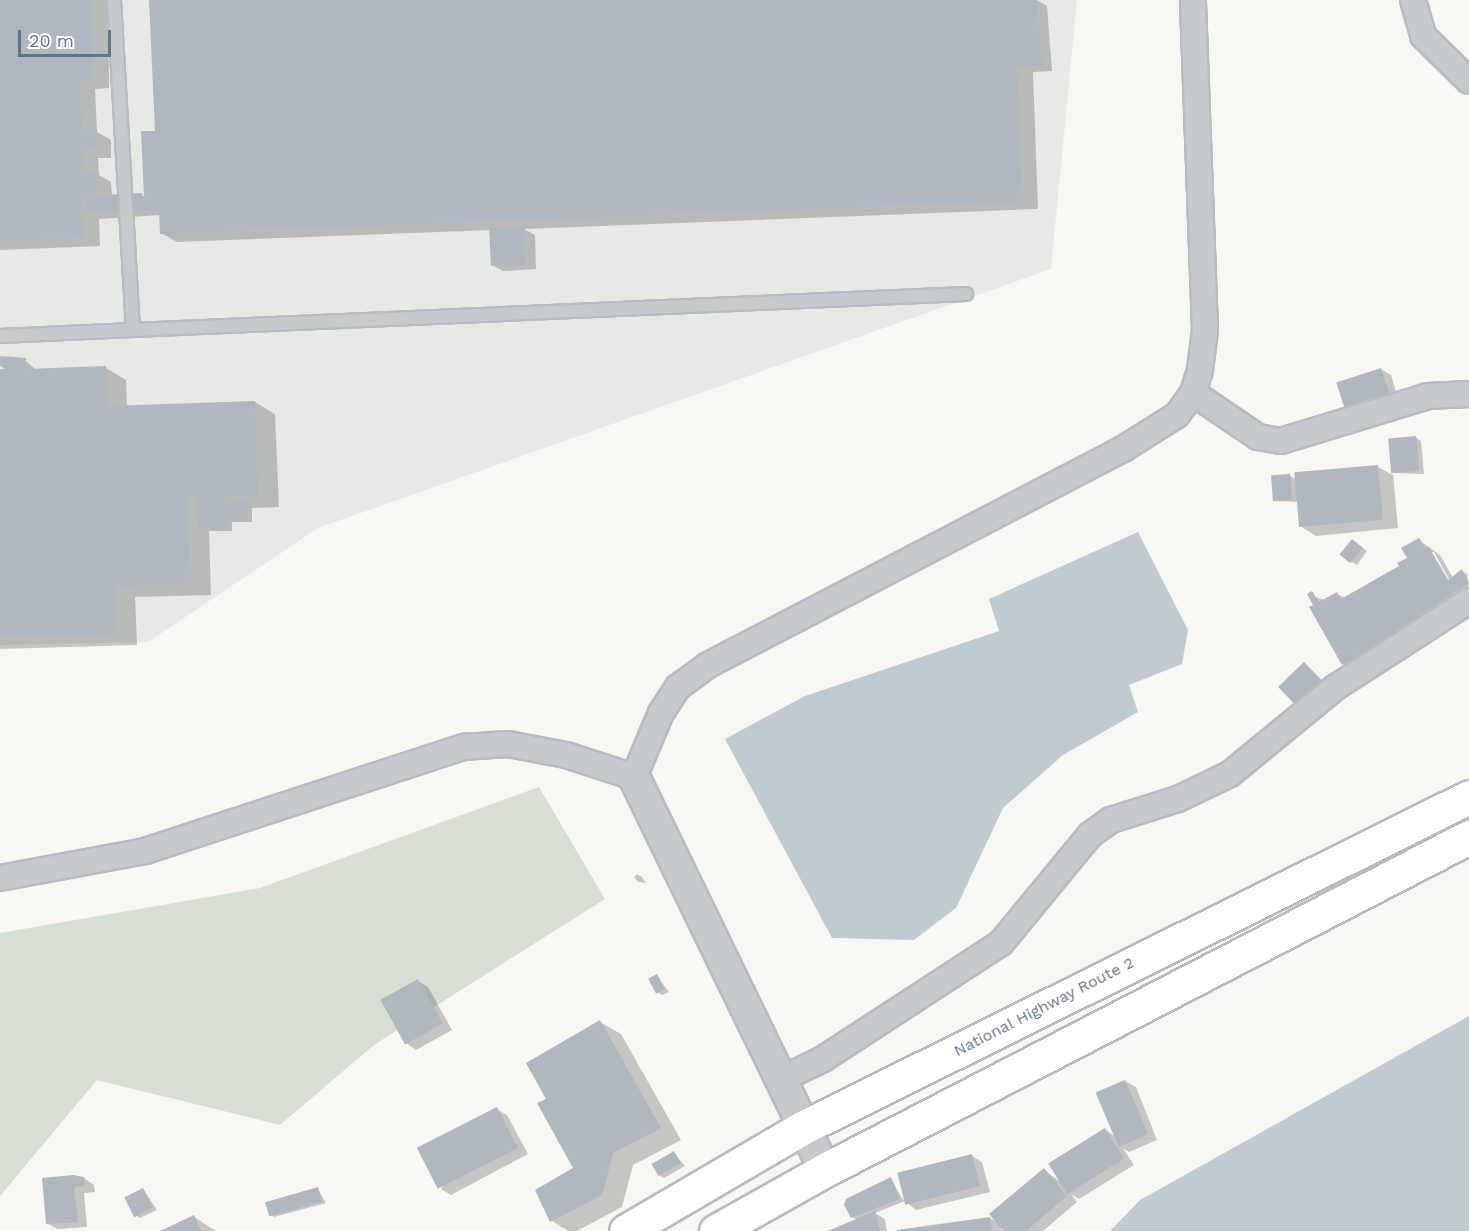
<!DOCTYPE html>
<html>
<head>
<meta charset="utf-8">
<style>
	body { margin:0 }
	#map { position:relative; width:1469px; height:1231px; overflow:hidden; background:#f7f7f3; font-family:"Work Sans",sans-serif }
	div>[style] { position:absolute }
	.built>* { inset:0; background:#e7e9e7 }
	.green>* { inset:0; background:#d7dfd4 }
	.water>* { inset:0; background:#c0cbd1 }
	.shadow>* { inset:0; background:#0003 }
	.building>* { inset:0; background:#b0b7be; transform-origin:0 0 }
	.roads { filter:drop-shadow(2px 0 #b8bbbf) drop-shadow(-2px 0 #b8bbbf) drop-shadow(0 2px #b8bbbf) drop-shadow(0 -2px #b8bbbf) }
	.service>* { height:12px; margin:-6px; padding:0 6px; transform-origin:6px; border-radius:6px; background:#c6cacd }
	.minor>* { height:24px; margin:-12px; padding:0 12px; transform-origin:12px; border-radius:12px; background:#c6cacd }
	.tertiary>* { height:30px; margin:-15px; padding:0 15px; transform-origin:15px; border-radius:15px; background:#c6cacd }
	.trunk>* { height:33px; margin:-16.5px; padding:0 16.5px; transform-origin:16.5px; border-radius:16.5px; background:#fff }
	span { translate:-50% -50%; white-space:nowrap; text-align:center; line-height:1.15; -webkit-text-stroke:6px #fff; paint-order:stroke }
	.street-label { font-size:16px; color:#637487 }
	.scale { position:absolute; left:18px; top:30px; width:93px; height:27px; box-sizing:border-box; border:3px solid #637487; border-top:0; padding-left:8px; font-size:18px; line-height:21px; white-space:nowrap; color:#637487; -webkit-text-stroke:4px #fff; paint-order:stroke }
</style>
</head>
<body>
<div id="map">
	<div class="built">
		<div style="clip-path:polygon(0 0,1077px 0,1051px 269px,318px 528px,148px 642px,0 645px)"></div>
	</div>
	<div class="green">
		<div style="clip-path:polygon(539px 787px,605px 899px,374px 1045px,280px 1125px,97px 1080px,0 1196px,0 933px,260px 888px)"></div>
	</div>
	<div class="water">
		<div style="clip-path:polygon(1138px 532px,1188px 630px,1182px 664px,1129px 685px,1138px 712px,1063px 755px,1003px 808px,956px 908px,914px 940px,832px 938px,725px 739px,805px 696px,999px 631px,989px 599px)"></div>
		<div style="clip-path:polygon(1469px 1016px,1469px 1231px,1110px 1231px,1140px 1200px)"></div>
	</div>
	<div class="shadow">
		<div style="clip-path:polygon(0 0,108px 0,109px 88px,95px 89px,97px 132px,111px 140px,111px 158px,98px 158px,99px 175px,111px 182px,112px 196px,145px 196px,156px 132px,151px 0,1037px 0,1047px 6px,1052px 71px,1033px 72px,1038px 209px,524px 229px,535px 235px,536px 269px,503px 271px,492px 265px,491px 230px,177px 242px,161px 233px,161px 215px,99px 219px,100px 246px,0 250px)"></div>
		<div style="clip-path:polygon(0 357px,25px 360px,36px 370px,106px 368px,126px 380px,127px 407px,255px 402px,275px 414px,279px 507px,252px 508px,252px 522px,232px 522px,232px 531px,209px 531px,211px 595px,135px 597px,137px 645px,0 649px,0 371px,8px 371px,0 366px)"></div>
		<div style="clip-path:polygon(1380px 369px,1391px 375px,1398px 399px,1356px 412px,1345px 406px)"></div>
		<div style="clip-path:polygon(1416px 438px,1421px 441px,1424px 474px,1393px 473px,1398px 528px,1316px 536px,1300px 526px,1298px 502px,1275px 501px,1290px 476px,1296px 479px,1378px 467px,1393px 475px,1390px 440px)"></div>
		<div style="clip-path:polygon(evenodd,1419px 540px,1440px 555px,1453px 578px,1462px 571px,1467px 574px,1469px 589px,1462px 594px,1465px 600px,1437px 616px,1442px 626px,1359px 673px,1344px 664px,1311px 608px,1315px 606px,1309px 595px,1325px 600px,1337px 594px,1345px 598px,1398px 568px,1403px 571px,1399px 564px,1409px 559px,1403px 549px,1419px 540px,1430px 552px,1434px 552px,1460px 599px,1457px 601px,1430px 552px)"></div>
		<div style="clip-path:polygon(1357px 544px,1367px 551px,1357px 565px,1352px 562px)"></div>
		<div style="clip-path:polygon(637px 874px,642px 877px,646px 883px,638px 882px,634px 877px)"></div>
		<div style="clip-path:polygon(657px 976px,669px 992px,662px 995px,657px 992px)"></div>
		<div style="clip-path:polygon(418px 981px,428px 987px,452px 1030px,416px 1050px,406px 1043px)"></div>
		<div style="clip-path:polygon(600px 1022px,621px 1034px,681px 1140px,633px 1165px,622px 1207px,577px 1231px,568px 1231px,552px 1221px,537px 1190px,575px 1169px,549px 1099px)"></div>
		<div style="clip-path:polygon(1125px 1081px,1136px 1087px,1157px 1140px,1129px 1152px,1123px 1148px,1134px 1165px,1079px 1199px,1071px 1194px,1077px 1202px,1043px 1231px,1005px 1231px,1000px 1225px,1001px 1231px,899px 1231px,990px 1218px,998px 1223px,1044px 1170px,1059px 1181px,1105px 1130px,1115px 1136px)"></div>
		<div style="clip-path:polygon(496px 1109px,507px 1115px,528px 1154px,451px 1195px,441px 1189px)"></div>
		<div style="clip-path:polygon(674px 1153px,685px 1166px,664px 1178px,659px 1175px)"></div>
		<div style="clip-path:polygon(972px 1156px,982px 1162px,990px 1192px,916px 1210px,905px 1201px,875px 1213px,885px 1219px,887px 1231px,831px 1231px,857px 1220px,852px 1217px,891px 1179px,903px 1200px)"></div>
		<div style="clip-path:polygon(84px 1178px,94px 1185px,95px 1192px,84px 1193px,87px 1227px,57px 1229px,47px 1223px,43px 1179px)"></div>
		<div style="clip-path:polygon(143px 1189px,157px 1210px,140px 1218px,135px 1215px)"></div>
		<div style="clip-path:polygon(318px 1189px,326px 1203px,274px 1217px,270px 1214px)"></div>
		<div style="clip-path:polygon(194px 1217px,216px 1231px,164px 1231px)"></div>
	</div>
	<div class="building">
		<div style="clip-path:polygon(0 0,93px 0,93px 80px,80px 80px,82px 129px,95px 129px,96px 149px,83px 150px,84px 172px,96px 171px,97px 194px,83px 194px,85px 238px,0 241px)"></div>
		<div style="clip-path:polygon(149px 0,1037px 0,1042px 66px,1017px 67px,1023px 201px,160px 234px,159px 210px,86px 214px,85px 196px,142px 193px,143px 198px,158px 197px,144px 197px,141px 131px,155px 131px)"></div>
		<div style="left:524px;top:227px;width:37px;height:35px;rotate:87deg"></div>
		<div style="clip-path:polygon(0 356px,26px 358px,26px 369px,106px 366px,107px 406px,255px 401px,258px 496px,227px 497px,227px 500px,248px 500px,248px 520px,228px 521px,228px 529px,198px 529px,197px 498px,188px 498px,191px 584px,115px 586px,117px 634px,0 638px,0 369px,5px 369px)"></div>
		<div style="left:1381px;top:368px;width:26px;height:47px;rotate:72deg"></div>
		<div style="left:1416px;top:436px;width:35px;height:28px;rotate:85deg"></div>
		<div style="left:1378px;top:465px;width:55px;height:84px;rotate:85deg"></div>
		<div style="left:1290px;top:474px;width:26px;height:19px;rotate:86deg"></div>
		<div style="clip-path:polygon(1419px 538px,1426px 549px,1429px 547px,1448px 580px,1462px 569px,1469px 583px,1424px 612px,1427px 617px,1342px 665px,1309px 607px,1313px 605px,1307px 594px,1312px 591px,1319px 602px,1337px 592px,1341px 599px,1399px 566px,1397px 563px,1407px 558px,1401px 548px)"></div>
		<div style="left:1352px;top:539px;width:14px;height:20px;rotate:39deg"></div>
		<div style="left:1304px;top:662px;width:30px;height:36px;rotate:46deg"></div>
		<div style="left:657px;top:974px;width:17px;height:10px;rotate:62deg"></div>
		<div style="left:418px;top:979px;width:51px;height:43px;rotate:61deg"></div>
		<div style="clip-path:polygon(600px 1020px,661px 1128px,613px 1153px,602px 1195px,550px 1222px,535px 1190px,573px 1168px,537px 1103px,546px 1099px,526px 1063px)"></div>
		<div style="left:1125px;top:1080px;width:59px;height:32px;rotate:67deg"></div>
		<div style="left:497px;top:1107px;width:46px;height:90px;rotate:63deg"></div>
		<div style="left:1105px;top:1128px;width:36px;height:67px;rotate:58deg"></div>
		<div style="left:674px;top:1151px;width:14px;height:26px;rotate:60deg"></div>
		<div style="left:972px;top:1154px;width:33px;height:77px;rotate:76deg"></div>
		<div style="clip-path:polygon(1044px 1168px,1067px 1196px,1026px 1231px,1003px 1231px,989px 1214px)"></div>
		<div style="clip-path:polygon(73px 1175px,84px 1177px,85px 1186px,74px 1187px,78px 1222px,46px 1224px,42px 1178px)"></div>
		<div style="clip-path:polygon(891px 1177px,900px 1199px,851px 1218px,844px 1205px,846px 1199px)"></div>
		<div style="left:318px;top:1187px;width:15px;height:55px;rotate:74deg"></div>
		<div style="left:143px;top:1188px;width:22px;height:21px;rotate:63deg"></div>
		<div style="clip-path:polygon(875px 1211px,880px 1231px,828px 1231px)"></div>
		<div style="clip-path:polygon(194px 1215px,201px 1231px,160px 1231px)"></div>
		<div style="clip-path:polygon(990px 1217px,992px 1231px,897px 1231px,897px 1230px)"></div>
	</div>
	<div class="roads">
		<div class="service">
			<div style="left:133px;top:330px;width:834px;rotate:-2.47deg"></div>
			<div style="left:0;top:336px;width:133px;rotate:-2.6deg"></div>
			<div style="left:133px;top:330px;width:331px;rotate:-93.3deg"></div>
		</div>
		<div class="minor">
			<div style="left:1413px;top:0;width:37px;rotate:74deg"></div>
			<div style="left:1423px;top:36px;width:64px;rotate:44.4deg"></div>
			<div style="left:1193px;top:393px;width:78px;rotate:34.1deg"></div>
			<div style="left:1258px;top:437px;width:23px;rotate:10deg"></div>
			<div style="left:1281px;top:441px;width:154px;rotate:-17deg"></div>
			<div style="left:1428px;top:396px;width:41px;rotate:-2.8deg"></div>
			<div style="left:0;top:878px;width:147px;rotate:-10.5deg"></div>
			<div style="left:145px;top:851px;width:336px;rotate:-18.1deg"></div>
			<div style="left:464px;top:747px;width:44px;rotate:-3.9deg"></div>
			<div style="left:508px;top:744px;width:59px;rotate:10.7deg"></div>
			<div style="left:566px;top:755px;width:71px;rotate:17.9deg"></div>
			<div style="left:634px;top:777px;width:69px;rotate:-67.1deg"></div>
			<div style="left:661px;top:713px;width:31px;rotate:-57deg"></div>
			<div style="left:678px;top:687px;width:37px;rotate:-36deg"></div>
			<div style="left:708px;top:665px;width:468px;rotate:-27.5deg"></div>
			<div style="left:1123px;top:449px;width:64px;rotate:-32.2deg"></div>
			<div style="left:1177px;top:415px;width:27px;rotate:-54deg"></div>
			<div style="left:1193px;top:393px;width:24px;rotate:-73deg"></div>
			<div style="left:1200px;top:370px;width:40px;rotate:-82.9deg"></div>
			<div style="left:1205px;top:330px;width:330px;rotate:-92.1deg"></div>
			<div style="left:780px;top:1080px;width:48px;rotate:-26deg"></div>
			<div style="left:823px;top:1059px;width:212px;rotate:-33.1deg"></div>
			<div style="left:1001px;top:943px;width:140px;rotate:-50.5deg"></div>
			<div style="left:1090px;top:835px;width:26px;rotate:-36deg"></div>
			<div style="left:1111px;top:820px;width:70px;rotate:-17.4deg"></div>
			<div style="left:1178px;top:799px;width:58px;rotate:-25.7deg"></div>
			<div style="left:1230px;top:774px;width:137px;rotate:-39.4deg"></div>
			<div style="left:1336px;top:687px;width:158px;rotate:-32.9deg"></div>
		</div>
		<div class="tertiary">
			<div style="left:634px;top:777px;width:437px;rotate:64.1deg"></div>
		</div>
		<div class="trunk">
			<div style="left:626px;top:1231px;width:206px;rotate:-30.3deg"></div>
			<div style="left:804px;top:1127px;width:742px;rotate:-26.39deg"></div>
			<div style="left:716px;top:1231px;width:125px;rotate:-29.2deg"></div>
			<div style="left:825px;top:1170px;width:725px;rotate:-27.34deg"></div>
		</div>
	</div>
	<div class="street-label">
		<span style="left:1044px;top:1007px;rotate:-27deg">National Highway Route 2</span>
	</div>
	<div class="scale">20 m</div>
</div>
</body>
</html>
